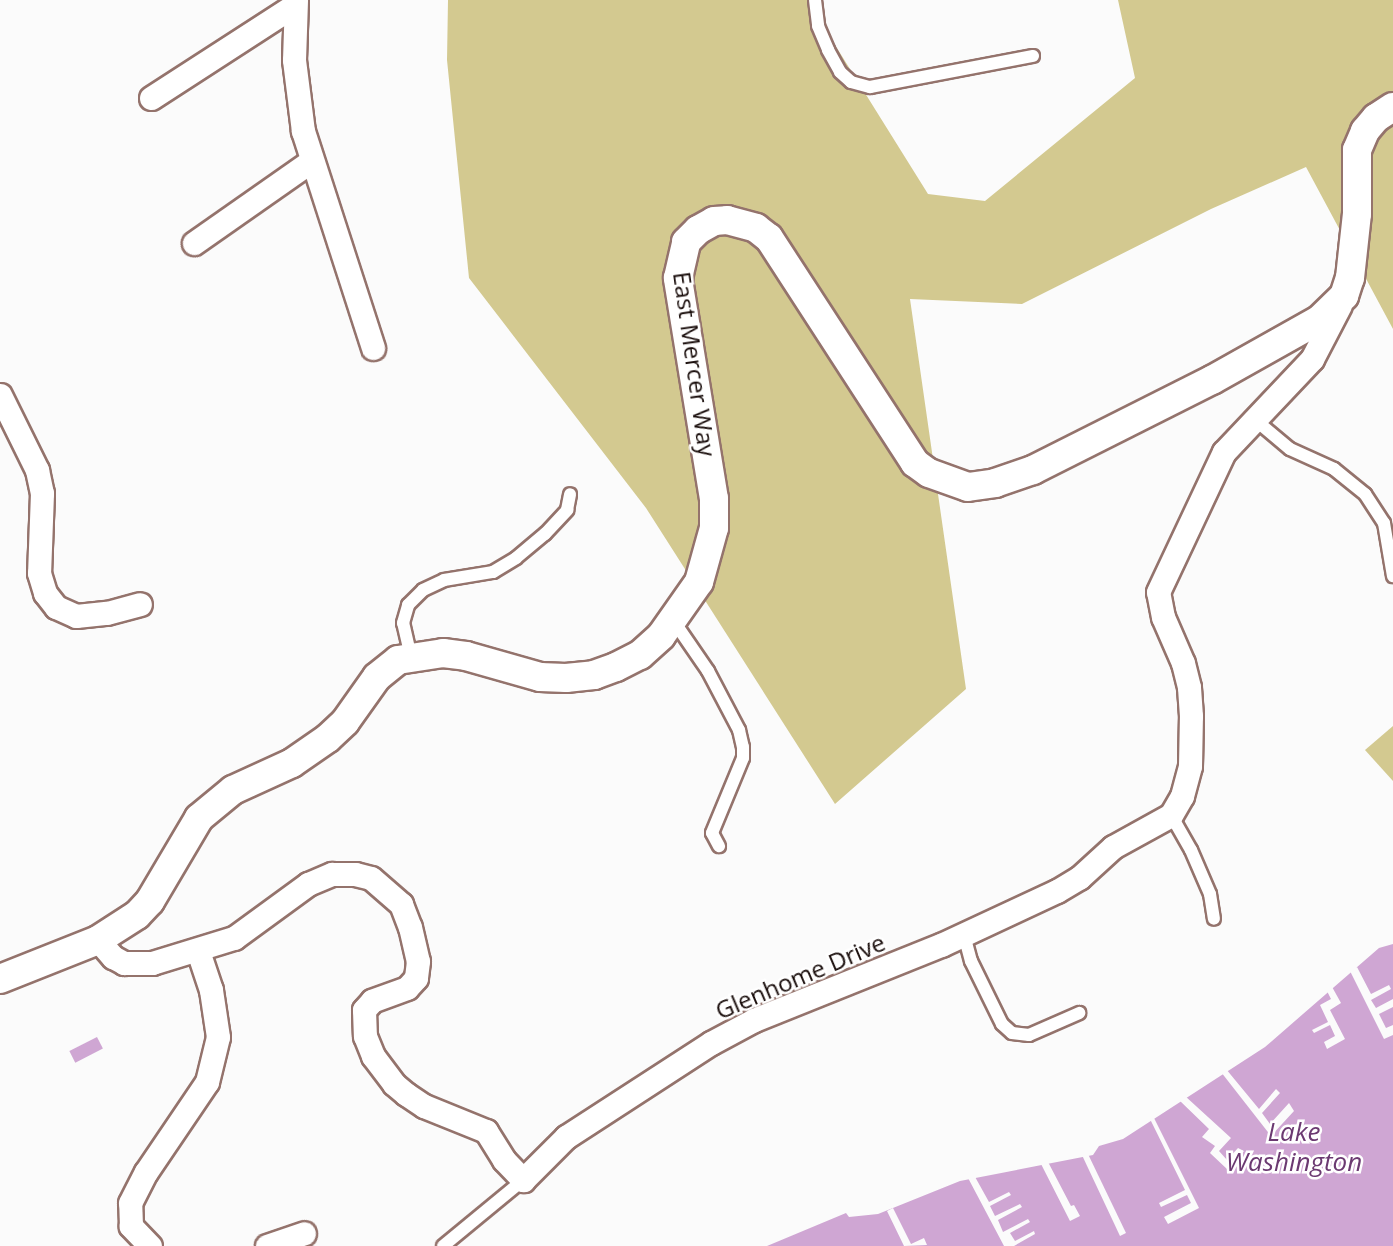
<!DOCTYPE html>
<html>
<head>
<meta charset="utf-8">
<style>
	body { margin:0 }
	#map { position:relative; width:1393px; height:1246px; overflow:hidden; background:#fbfbfb; font-family:"Open Sans",sans-serif }
	div>[style] { position:absolute }
	.green>* { inset:0; background:#d3c990 }
	.water>* { inset:0; background:#cfa6d3; transform-origin:0 0 }
	.pier>* { inset:0; background:#fbfbfb }
	.roads { filter:drop-shadow(2px 0 #94736c) drop-shadow(-2px 0 #94736c) drop-shadow(0 2px #94736c) drop-shadow(0 -2px #94736c) }
	.service>* { height:12px; margin:-6px; padding:0 6px; transform-origin:6px; border-radius:6px; background:#fff }
	.minor>* { height:23px; margin:-11.5px; padding:0 11.5px; transform-origin:11.5px; border-radius:11.5px; background:#fff }
	.tertiary>* { height:28px; margin:-14px; padding:0 14px; transform-origin:14px; border-radius:14px; background:#fff }
	span { translate:-50% -50%; white-space:nowrap; text-align:center; line-height:1.15; -webkit-text-stroke:5px #fff; paint-order:stroke }
	.street-label { font-size:24px; color:#180c0a }
	.water-label { font-size:26px; color:#6b3971; font-style:italic }
</style>
</head>
<body>
<div id="map">
	<div class="green">
		<div style="clip-path:polygon(448px 0,818px 0,815px 13px,928px 194px,985px 201px,1135px 78px,1118px 0,1393px 0,1393px 329px,1306px 167px,1211px 209px,1022px 304px,910px 299px,966px 689px,835px 804px,646px 508px,469px 278px,447px 60px)"></div>
		<div style="clip-path:polygon(1393px 726px,1393px 781px,1365px 750px)"></div>
	</div>
	<div class="water">
		<div style="clip-path:polygon(1393px 944px,1393px 1246px,767px 1246px,846px 1213px,849px 1217px,878px 1214px,960px 1181px,1093px 1155px,1099px 1146px,1123px 1139px,1265px 1047px,1379px 948px)"></div>
		<div style="left:97px;top:1037px;width:13px;height:31px;rotate:63deg"></div>
	</div>
	<div class="pier">
		<div style="clip-path:polygon(1357px 967px,1371px 994px,1389px 985px,1391px 989px,1371px 1000px,1376px 1008px,1393px 999px,1393px 1007px,1379px 1014px,1386px 1028px,1393px 1025px,1393px 1035px,1384px 1039px,1350px 971px)"></div>
		<div style="clip-path:polygon(1331px 985px,1341px 1003px,1330px 1010px,1345px 1039px,1327px 1049px,1324px 1042px,1335px 1036px,1330px 1025px,1314px 1033px,1312px 1030px,1328px 1022px,1320px 1005px,1331px 999px,1326px 989px)"></div>
		<div style="clip-path:polygon(1226px 1069px,1259px 1109px,1276px 1089px,1280px 1093px,1262px 1113px,1270px 1124px,1289px 1103px,1294px 1111px,1271px 1136px,1221px 1072px)"></div>
		<div style="clip-path:polygon(1185px 1096px,1231px 1138px,1219px 1151px,1227px 1160px,1238px 1148px,1244px 1151px,1228px 1170px,1210px 1153px,1215px 1146px,1202px 1137px,1209px 1129px,1179px 1100px)"></div>
		<div style="clip-path:polygon(1153px 1116px,1199px 1208px,1168px 1224px,1164px 1217px,1191px 1203px,1187px 1195px,1161px 1207px,1159px 1203px,1185px 1190px,1150px 1119px)"></div>
		<div style="clip-path:polygon(1087px 1152px,1126px 1233px,1120px 1236px,1081px 1153px)"></div>
		<div style="clip-path:polygon(1047px 1160px,1071px 1206px,1074px 1205px,1080px 1216px,1070px 1221px,1040px 1162px)"></div>
		<div style="clip-path:polygon(974px 1175px,989px 1202px,1009px 1192px,1011px 1195px,990px 1206px,995px 1216px,1020px 1204px,1022px 1207px,998px 1220px,1003px 1232px,1028px 1219px,1030px 1222px,1010px 1233px,1015px 1241px,1034px 1231px,1035px 1234px,1014px 1246px,1004px 1246px,967px 1176px)"></div>
		<div style="clip-path:polygon(893px 1208px,911px 1244px,924px 1238px,927px 1245px,904px 1246px,887px 1211px)"></div>
	</div>
	<div class="roads">
		<div class="service">
			<div style="left:815px;top:0;width:26px;rotate:83deg"></div>
			<div style="left:818px;top:26px;width:26px;rotate:67deg"></div>
			<div style="left:828px;top:50px;width:25px;rotate:61deg"></div>
			<div style="left:840px;top:72px;width:15px;rotate:42deg"></div>
			<div style="left:851px;top:82px;width:20px;rotate:15deg"></div>
			<div style="left:870px;top:87px;width:166px;rotate:-10.8deg"></div>
			<div style="left:1253px;top:418px;width:48px;rotate:40deg"></div>
			<div style="left:1290px;top:449px;width:48px;rotate:24.4deg"></div>
			<div style="left:1334px;top:469px;width:40px;rotate:39deg"></div>
			<div style="left:1365px;top:494px;width:35px;rotate:57deg"></div>
			<div style="left:1384px;top:523px;width:54px;rotate:80.4deg"></div>
			<div style="left:673px;top:620px;width:62px;rotate:55.5deg"></div>
			<div style="left:708px;top:671px;width:67px;rotate:62.3deg"></div>
			<div style="left:739px;top:730px;width:17px;rotate:77deg"></div>
			<div style="left:743px;top:747px;width:11px;rotate:90deg"></div>
			<div style="left:743px;top:758px;width:81px;rotate:112.5deg"></div>
			<div style="left:712px;top:833px;width:15px;rotate:62deg"></div>
			<div style="left:411px;top:657px;width:35px;rotate:-103deg"></div>
			<div style="left:403px;top:623px;width:19px;rotate:-74deg"></div>
			<div style="left:408px;top:605px;width:21px;rotate:-45deg"></div>
			<div style="left:423px;top:590px;width:23px;rotate:-25deg"></div>
			<div style="left:444px;top:580px;width:50px;rotate:-9.3deg"></div>
			<div style="left:493px;top:572px;width:27px;rotate:-31deg"></div>
			<div style="left:516px;top:558px;width:38px;rotate:-40deg"></div>
			<div style="left:545px;top:534px;width:33px;rotate:-47deg"></div>
			<div style="left:567px;top:510px;width:16px;rotate:-79deg"></div>
			<div style="left:1171px;top:815px;width:40px;rotate:60.3deg"></div>
			<div style="left:1191px;top:850px;width:48px;rotate:66.6deg"></div>
			<div style="left:1210px;top:894px;width:25px;rotate:81deg"></div>
			<div style="left:964px;top:935px;width:27px;rotate:75deg"></div>
			<div style="left:971px;top:961px;width:70px;rotate:63.8deg"></div>
			<div style="left:1002px;top:1024px;width:13px;rotate:42deg"></div>
			<div style="left:1012px;top:1033px;width:17px;rotate:7deg"></div>
			<div style="left:1029px;top:1035px;width:55px;rotate:-23.7deg"></div>
			<div style="left:443px;top:1246px;width:104px;rotate:-39.5deg"></div>
		</div>
		<div class="minor">
			<div style="left:296px;top:0;width:60px;rotate:91.9deg"></div>
			<div style="left:294px;top:60px;width:72px;rotate:82.8deg"></div>
			<div style="left:303px;top:131px;width:228px;rotate:72.1deg"></div>
			<div style="left:151px;top:98px;width:171px;rotate:-32.9deg"></div>
			<div style="left:194px;top:243px;width:143px;rotate:-35deg"></div>
			<div style="left:0;top:395px;width:84px;rotate:63.7deg"></div>
			<div style="left:37px;top:470px;width:24px;rotate:78deg"></div>
			<div style="left:42px;top:493px;width:80px;rotate:92.1deg"></div>
			<div style="left:39px;top:573px;width:21px;rotate:73deg"></div>
			<div style="left:45px;top:593px;width:18px;rotate:52deg"></div>
			<div style="left:56px;top:607px;width:22px;rotate:24deg"></div>
			<div style="left:76px;top:616px;width:31px;rotate:-6deg"></div>
			<div style="left:107px;top:613px;width:34px;rotate:-15deg"></div>
			<div style="left:98px;top:940px;width:23px;rotate:49deg"></div>
			<div style="left:113px;top:957px;width:13px;rotate:29deg"></div>
			<div style="left:124px;top:963px;width:28px"></div>
			<div style="left:152px;top:963px;width:86px;rotate:-17deg"></div>
			<div style="left:234px;top:938px;width:92px;rotate:-36.1deg"></div>
			<div style="left:308px;top:884px;width:26px;rotate:-23deg"></div>
			<div style="left:332px;top:874px;width:23px"></div>
			<div style="left:355px;top:874px;width:16px;rotate:14deg"></div>
			<div style="left:371px;top:878px;width:40px;rotate:41deg"></div>
			<div style="left:401px;top:904px;width:25px;rotate:69deg"></div>
			<div style="left:410px;top:927px;width:35px;rotate:77deg"></div>
			<div style="left:418px;top:961px;width:17px;rotate:97deg"></div>
			<div style="left:416px;top:978px;width:13px;rotate:132deg"></div>
			<div style="left:407px;top:988px;width:37px;rotate:160deg"></div>
			<div style="left:372px;top:1001px;width:12px;rotate:132deg"></div>
			<div style="left:364px;top:1010px;width:26px;rotate:88deg"></div>
			<div style="left:365px;top:1036px;width:22px;rotate:68deg"></div>
			<div style="left:373px;top:1056px;width:35px;rotate:53deg"></div>
			<div style="left:394px;top:1084px;width:16px;rotate:40deg"></div>
			<div style="left:406px;top:1094px;width:22px;rotate:34deg"></div>
			<div style="left:424px;top:1106px;width:67px;rotate:22deg"></div>
			<div style="left:486px;top:1131px;width:34px;rotate:58deg"></div>
			<div style="left:504px;top:1160px;width:28px;rotate:46deg"></div>
			<div style="left:523px;top:1180px;width:61px;rotate:-45deg"></div>
			<div style="left:566px;top:1137px;width:173px;rotate:-33deg"></div>
			<div style="left:711px;top:1043px;width:49px;rotate:-28.1deg"></div>
			<div style="left:754px;top:1020px;width:201px;rotate:-21.9deg"></div>
			<div style="left:941px;top:945px;width:128px;rotate:-25deg"></div>
			<div style="left:1057px;top:891px;width:26px;rotate:-31deg"></div>
			<div style="left:1079px;top:878px;width:46px;rotate:-42.4deg"></div>
			<div style="left:1113px;top:847px;width:66px;rotate:-28.9deg"></div>
			<div style="left:1171px;top:815px;width:22px;rotate:-60deg"></div>
			<div style="left:1182px;top:796px;width:31px;rotate:-75deg"></div>
			<div style="left:1190px;top:766px;width:50px;rotate:-88.9deg"></div>
			<div style="left:1191px;top:716px;width:29px;rotate:-94deg"></div>
			<div style="left:1189px;top:687px;width:25px;rotate:-104deg"></div>
			<div style="left:1183px;top:663px;width:50px;rotate:-113.5deg"></div>
			<div style="left:1163px;top:617px;width:25px;rotate:-101deg"></div>
			<div style="left:1158px;top:592px;width:155px;rotate:-64.8deg"></div>
			<div style="left:1224px;top:452px;width:128px;rotate:-46.6deg"></div>
			<div style="left:1312px;top:359px;width:61px;rotate:-62.6deg"></div>
			<div style="left:150px;top:1246px;width:28px;rotate:-134deg"></div>
			<div style="left:131px;top:1226px;width:23px;rotate:-92deg"></div>
			<div style="left:130px;top:1203px;width:35px;rotate:-63deg"></div>
			<div style="left:146px;top:1172px;width:109px;rotate:-55.9deg"></div>
			<div style="left:207px;top:1082px;width:46px;rotate:-76.3deg"></div>
			<div style="left:218px;top:1037px;width:48px;rotate:-98.5deg"></div>
			<div style="left:211px;top:990px;width:41px;rotate:-108.4deg"></div>
			<div style="left:267px;top:1246px;width:39px;rotate:-19deg"></div>
		</div>
		<div class="tertiary">
			<div style="left:0;top:979px;width:105px;rotate:-21.7deg"></div>
			<div style="left:98px;top:940px;width:46px;rotate:-32.7deg"></div>
			<div style="left:137px;top:915px;width:19px;rotate:-47deg"></div>
			<div style="left:150px;top:901px;width:96px;rotate:-59.4deg"></div>
			<div style="left:199px;top:818px;width:44px;rotate:-39.5deg"></div>
			<div style="left:233px;top:790px;width:65px;rotate:-24.6deg"></div>
			<div style="left:292px;top:763px;width:44px;rotate:-34.8deg"></div>
			<div style="left:328px;top:738px;width:23px;rotate:-43deg"></div>
			<div style="left:345px;top:722px;width:55px;rotate:-54.6deg"></div>
			<div style="left:377px;top:677px;width:27px;rotate:-39deg"></div>
			<div style="left:398px;top:660px;width:46px;rotate:-8.8deg"></div>
			<div style="left:443px;top:653px;width:23px;rotate:7deg"></div>
			<div style="left:466px;top:656px;width:77px;rotate:15.8deg"></div>
			<div style="left:540px;top:677px;width:26px;rotate:2deg"></div>
			<div style="left:566px;top:678px;width:28px;rotate:-6deg"></div>
			<div style="left:594px;top:675px;width:23px;rotate:-20deg"></div>
			<div style="left:616px;top:667px;width:27px;rotate:-27deg"></div>
			<div style="left:640px;top:655px;width:28px;rotate:-42deg"></div>
			<div style="left:661px;top:636px;width:66px;rotate:-54.9deg"></div>
			<div style="left:699px;top:582px;width:56px;rotate:-74.5deg"></div>
			<div style="left:714px;top:528px;width:29px;rotate:-90deg"></div>
			<div style="left:714px;top:499px;width:224px;rotate:-99.3deg"></div>
			<div style="left:678px;top:278px;width:37px;rotate:-77deg"></div>
			<div style="left:686px;top:242px;width:17px;rotate:-45deg"></div>
			<div style="left:698px;top:230px;width:18px;rotate:-29deg"></div>
			<div style="left:714px;top:221px;width:13px;rotate:-4deg"></div>
			<div style="left:727px;top:220px;width:30px;rotate:15deg"></div>
			<div style="left:756px;top:228px;width:16px;rotate:38deg"></div>
			<div style="left:769px;top:238px;width:268px;rotate:57deg"></div>
			<div style="left:915px;top:463px;width:17px;rotate:36deg"></div>
			<div style="left:929px;top:473px;width:41px;rotate:19.7deg"></div>
			<div style="left:968px;top:487px;width:27px;rotate:-8deg"></div>
			<div style="left:995px;top:483px;width:40px;rotate:-18.9deg"></div>
			<div style="left:1033px;top:470px;width:200px;rotate:-26.7deg"></div>
			<div style="left:1212px;top:380px;width:123px;rotate:-29.3deg"></div>
			<div style="left:1319px;top:320px;width:35px;rotate:-44deg"></div>
			<div style="left:1344px;top:296px;width:19px;rotate:-72deg"></div>
			<div style="left:1350px;top:278px;width:64px;rotate:-83.8deg"></div>
			<div style="left:1357px;top:214px;width:64px;rotate:-90deg"></div>
			<div style="left:1357px;top:150px;width:21px;rotate:-67deg"></div>
			<div style="left:1365px;top:131px;width:17px;rotate:-50deg"></div>
			<div style="left:1376px;top:118px;width:20px;rotate:-33deg"></div>
		</div>
	</div>
	<div class="street-label">
		<span style="left:695px;top:364px;rotate:82deg">East Mercer Way</span>
		<span style="left:800px;top:976px;rotate:-23deg">Glenhome Drive</span>
	</div>
	<div class="water-label">
		<span style="left:1294px;top:1147px">Lake<br>Washington</span>
	</div>
</div>
</body>
</html>
